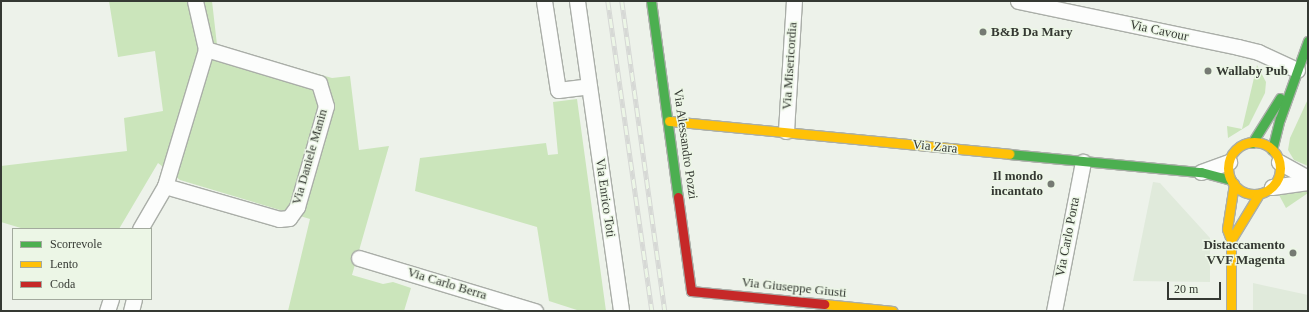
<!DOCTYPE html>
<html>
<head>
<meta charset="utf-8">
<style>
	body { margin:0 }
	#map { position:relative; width:1309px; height:312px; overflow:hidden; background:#edf2ea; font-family:Georgia,serif }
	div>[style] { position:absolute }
	.built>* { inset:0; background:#e0eadb }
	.green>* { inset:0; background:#cbe5bb }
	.roads { filter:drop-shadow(1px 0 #aaaea8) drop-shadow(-1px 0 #aaaea8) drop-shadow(0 1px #aaaea8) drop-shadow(0 -1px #aaaea8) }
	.street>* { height:15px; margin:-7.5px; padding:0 7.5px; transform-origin:7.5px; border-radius:7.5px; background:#fcfdfc }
	.fast>* { height:9px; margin:-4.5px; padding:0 4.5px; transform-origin:4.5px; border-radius:4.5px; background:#4caf50 }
	.slow>* { height:9px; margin:-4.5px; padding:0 4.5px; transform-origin:4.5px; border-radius:4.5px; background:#ffc107 }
	.slow>.ring { margin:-4.5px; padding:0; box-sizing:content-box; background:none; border:9px solid #ffc107; border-radius:50% }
	.jam>* { height:9px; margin:-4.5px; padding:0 4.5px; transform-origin:4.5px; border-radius:4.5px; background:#c62828 }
	.rail>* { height:4.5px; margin-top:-2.25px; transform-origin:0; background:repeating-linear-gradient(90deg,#ecf6e6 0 9px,#d6d8d5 0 18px); box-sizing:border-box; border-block:1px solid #d6d8d5 }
	.dots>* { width:11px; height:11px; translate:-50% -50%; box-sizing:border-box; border:2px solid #ecf6e6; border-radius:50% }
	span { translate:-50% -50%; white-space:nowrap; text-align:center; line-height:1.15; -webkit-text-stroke:3px #ecf6e6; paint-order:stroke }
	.street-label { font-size:13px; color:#353933 }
	.poi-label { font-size:13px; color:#353933; font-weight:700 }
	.left { translate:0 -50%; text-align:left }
	.right { translate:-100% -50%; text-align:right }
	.frame { position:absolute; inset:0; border:2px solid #353933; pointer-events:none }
	.legend { position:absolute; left:12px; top:228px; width:140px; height:72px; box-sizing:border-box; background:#ecf6e6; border:1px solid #a3aa9e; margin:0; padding:5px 7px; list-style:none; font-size:12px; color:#353933 }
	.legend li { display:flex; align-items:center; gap:8px; height:20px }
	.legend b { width:20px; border:1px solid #a3aa9e }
	.scale { position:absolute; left:1167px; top:282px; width:54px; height:18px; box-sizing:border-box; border:2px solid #353933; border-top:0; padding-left:5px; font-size:12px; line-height:14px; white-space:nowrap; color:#353933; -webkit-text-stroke:3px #ecf6e6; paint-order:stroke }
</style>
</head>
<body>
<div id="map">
	<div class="built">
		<div style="clip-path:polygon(1153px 182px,1160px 183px,1210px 238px,1210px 282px,1133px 281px)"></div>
		<div style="clip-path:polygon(1253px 283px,1308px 295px,1308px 311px,1253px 311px)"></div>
	</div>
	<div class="green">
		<div style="clip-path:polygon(109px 1px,212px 1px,217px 45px,332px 78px,350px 76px,359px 150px,389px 146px,352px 275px,383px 284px,393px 282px,411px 288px,404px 311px,288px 311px,310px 219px,180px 180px,158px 163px,119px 229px,24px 229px,1px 222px,1px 166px,127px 151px,124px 118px,163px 111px,155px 51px,118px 57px)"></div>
		<div style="clip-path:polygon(1257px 65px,1266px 82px,1265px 93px,1249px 125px,1228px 138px,1227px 126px,1242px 129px)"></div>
		<div style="clip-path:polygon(577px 99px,606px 311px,580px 311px,549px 301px,537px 227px,415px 191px,420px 158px,546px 143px,548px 155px,558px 154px,553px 102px)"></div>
		<div style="clip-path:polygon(1308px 99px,1308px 166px,1294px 160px,1288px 150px,1290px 138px)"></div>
		<div style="clip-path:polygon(1308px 190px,1308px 193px,1286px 208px,1279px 195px)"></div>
	</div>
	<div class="roads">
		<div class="street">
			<div style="left:544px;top:1px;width:90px;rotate:81.1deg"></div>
			<div style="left:558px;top:90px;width:31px;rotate:-7deg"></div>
			<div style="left:577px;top:1px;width:313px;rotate:81.9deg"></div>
			<div style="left:1018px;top:1px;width:225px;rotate:11.8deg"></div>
			<div style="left:1238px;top:47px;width:21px;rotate:14deg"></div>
			<div style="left:1258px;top:52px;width:43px;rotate:24.8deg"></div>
			<div style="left:786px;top:131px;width:130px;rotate:-86.5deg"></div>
			<div style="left:1279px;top:162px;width:33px;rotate:29deg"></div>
			<div style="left:1201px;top:172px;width:30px;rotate:-20deg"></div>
			<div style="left:165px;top:186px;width:119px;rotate:16.1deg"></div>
			<div style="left:279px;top:219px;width:10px;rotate:-6deg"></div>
			<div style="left:289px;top:218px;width:14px;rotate:-54deg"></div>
			<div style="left:297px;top:207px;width:105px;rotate:-74deg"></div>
			<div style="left:326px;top:106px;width:24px;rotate:-107deg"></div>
			<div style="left:319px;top:83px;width:118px;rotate:-163.3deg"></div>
			<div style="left:1272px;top:187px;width:36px;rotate:-8deg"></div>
			<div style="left:140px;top:229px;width:50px;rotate:-59.8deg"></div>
			<div style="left:165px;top:186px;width:143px;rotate:-73.3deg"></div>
			<div style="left:206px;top:49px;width:49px;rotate:-102.9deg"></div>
			<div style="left:359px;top:258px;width:184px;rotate:16.8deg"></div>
			<div style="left:107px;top:311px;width:13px;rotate:-72deg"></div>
			<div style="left:131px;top:311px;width:12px;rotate:-76deg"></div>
			<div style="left:1054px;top:311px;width:152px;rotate:-79deg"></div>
		</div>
		<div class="fast">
			<div style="left:651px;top:1px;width:198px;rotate:82.2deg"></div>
			<div style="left:1252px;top:143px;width:53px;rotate:-58.1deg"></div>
			<div style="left:1272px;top:150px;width:32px;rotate:-76deg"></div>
			<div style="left:1280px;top:119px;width:83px;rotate:-70.3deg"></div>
			<div style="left:1009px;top:154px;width:193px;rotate:5.4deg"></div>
			<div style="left:1201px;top:172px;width:31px;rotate:15deg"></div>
		</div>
		<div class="slow">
			<div style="left:669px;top:121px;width:342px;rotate:5.5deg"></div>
			<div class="ring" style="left:1228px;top:142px;width:43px;height:43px"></div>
			<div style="left:1231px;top:240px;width:54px;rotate:-58.7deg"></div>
			<div style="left:824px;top:304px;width:69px;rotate:5.8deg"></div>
			<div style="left:1231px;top:311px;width:71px;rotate:-90deg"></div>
			<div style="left:1231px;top:240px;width:12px;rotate:-110deg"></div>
			<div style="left:1227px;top:229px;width:46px;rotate:-81.2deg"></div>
		</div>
		<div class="jam">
			<div style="left:678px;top:197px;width:95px;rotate:82.1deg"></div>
			<div style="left:691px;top:291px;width:134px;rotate:5.6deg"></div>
		</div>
	</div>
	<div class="rail">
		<div style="left:608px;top:1px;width:313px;rotate:81.9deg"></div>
		<div style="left:622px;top:1px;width:313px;rotate:82.1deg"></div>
	</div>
	<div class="dots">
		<div style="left:983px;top:32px;background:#757a73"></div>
		<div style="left:1208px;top:71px;background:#757a73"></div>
		<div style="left:1051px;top:184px;background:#757a73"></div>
		<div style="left:1293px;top:253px;background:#757a73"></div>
	</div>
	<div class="street-label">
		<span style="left:1159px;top:31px;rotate:12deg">Via Cavour</span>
		<span style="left:790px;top:66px;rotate:-86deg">Via Misericordia</span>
		<span style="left:685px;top:144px;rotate:82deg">Via Alessandro Pozzi</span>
		<span style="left:935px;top:147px;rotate:6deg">Via Zara</span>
		<span style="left:310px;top:157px;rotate:-74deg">Via Daniele Manin</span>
		<span style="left:605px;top:198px;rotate:82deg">Via Enrico Toti</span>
		<span style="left:1068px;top:237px;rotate:-79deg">Via Carlo Porta</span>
		<span style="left:447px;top:284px;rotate:17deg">Via Carlo Berra</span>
		<span style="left:794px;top:288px;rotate:6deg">Via Giuseppe Giusti</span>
	</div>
	<div class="poi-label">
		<span class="left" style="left:991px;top:32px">B&amp;B Da Mary</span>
		<span class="left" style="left:1216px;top:71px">Wallaby Pub</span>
		<span class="right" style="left:1043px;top:184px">Il mondo<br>incantato</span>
		<span class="right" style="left:1285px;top:253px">Distaccamento<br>VVF Magenta</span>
	</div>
	<div class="frame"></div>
	<ul class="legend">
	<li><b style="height:5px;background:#4caf50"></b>Scorrevole</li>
	<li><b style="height:5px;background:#ffc107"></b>Lento</li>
	<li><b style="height:5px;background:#c62828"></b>Coda</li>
	</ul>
	<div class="scale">20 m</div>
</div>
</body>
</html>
